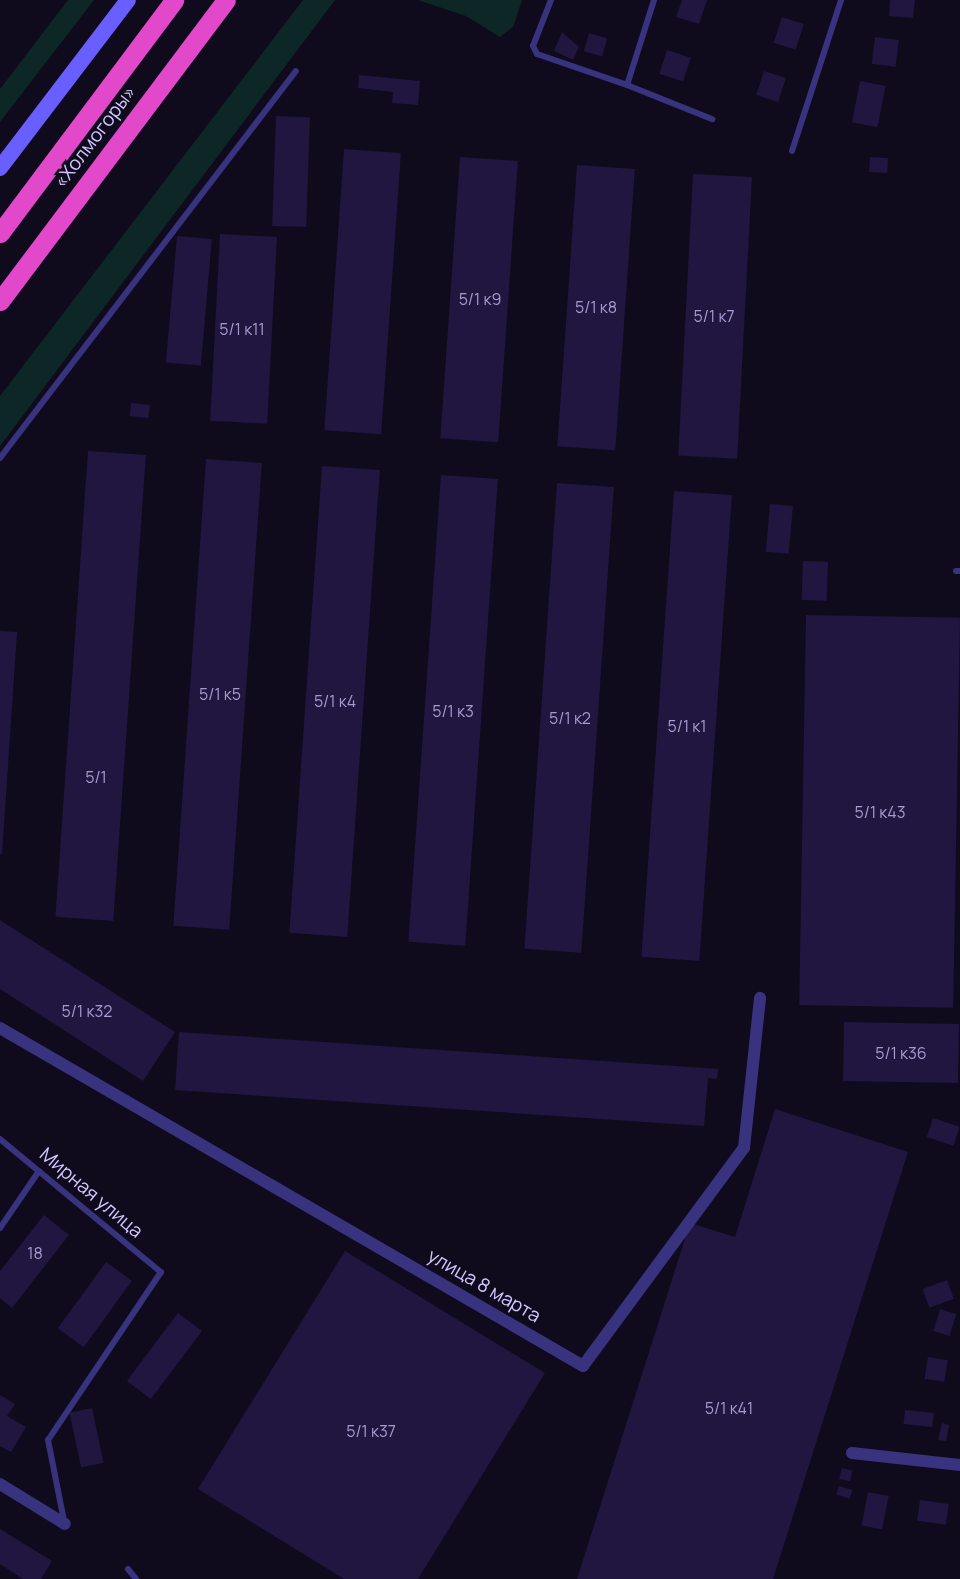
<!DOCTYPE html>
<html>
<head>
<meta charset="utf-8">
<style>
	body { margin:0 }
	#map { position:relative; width:960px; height:1579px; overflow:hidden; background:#0f0b1d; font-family:Manrope,sans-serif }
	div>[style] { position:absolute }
	.green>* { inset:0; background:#0d2727 }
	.building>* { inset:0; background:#20163f; transform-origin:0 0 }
	.service>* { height:6px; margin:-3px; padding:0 3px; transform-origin:3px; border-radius:3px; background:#39337f }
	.minor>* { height:12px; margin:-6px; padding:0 6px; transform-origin:6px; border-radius:6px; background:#39337f }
	.secondary>* { height:16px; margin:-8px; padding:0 8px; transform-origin:8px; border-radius:8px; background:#695eff }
	.trunk>* { height:19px; margin:-9.5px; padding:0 9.5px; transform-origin:9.5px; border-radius:9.5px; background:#e248ca }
	span { translate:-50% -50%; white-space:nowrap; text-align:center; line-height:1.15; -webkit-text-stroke:5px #0f0b1d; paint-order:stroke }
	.number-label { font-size:16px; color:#a49bcf }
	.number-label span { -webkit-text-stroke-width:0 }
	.street-label { font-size:19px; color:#d0c7ff }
</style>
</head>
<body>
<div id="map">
	<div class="green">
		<div style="clip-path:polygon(68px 0,94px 0,0 122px,0 89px)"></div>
		<div style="clip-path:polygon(303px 0,335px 0,0 446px,0 396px)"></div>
		<div style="clip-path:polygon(418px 0,522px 0,513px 27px,500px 37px,466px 16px)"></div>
	</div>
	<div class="building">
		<div style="clip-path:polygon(682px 0,707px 0,699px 24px,676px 17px)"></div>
		<div style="clip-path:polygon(890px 0,915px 0,913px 18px,889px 16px)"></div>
		<div style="left:782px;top:17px;width:23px;height:27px;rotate:18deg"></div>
		<div style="clip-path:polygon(562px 32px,579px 47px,573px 60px,554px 51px)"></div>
		<div style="left:589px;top:33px;width:19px;height:19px;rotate:16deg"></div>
		<div style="left:875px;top:37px;width:24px;height:27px;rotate:7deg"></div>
		<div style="left:667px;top:50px;width:25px;height:25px;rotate:18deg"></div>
		<div style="left:764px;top:71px;width:23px;height:25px;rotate:18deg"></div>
		<div style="clip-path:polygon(359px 75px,420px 81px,418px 105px,392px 103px,393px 92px,358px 88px)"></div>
		<div style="left:860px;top:81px;width:26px;height:42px;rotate:11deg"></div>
		<div style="left:276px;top:116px;width:34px;height:110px;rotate:2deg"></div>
		<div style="left:344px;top:149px;width:57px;height:282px;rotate:4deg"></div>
		<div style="left:460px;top:157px;width:58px;height:282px;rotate:4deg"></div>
		<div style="left:870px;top:157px;width:18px;height:15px;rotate:3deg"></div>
		<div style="left:577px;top:165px;width:58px;height:282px;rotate:4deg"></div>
		<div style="left:693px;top:174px;width:59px;height:282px;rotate:3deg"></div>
		<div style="left:220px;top:234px;width:57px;height:187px;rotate:3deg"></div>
		<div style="left:177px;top:236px;width:35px;height:127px;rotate:5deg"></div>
		<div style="left:131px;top:403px;width:19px;height:13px;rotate:6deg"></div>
		<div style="left:88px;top:451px;width:58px;height:467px;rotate:4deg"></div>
		<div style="left:206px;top:459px;width:56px;height:468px;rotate:4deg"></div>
		<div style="left:322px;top:466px;width:58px;height:468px;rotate:4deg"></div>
		<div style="left:441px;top:475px;width:57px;height:468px;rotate:4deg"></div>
		<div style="left:557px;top:483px;width:57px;height:467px;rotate:4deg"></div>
		<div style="left:674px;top:491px;width:58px;height:467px;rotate:4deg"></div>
		<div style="left:770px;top:504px;width:23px;height:48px;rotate:5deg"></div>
		<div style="left:803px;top:561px;width:25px;height:39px;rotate:2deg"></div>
		<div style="left:806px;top:615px;width:154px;height:390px;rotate:1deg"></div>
		<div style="clip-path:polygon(0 631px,17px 632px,2px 854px,0 854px)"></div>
		<div style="clip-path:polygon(0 920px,175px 1032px,143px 1081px,0 989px)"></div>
		<div style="left:844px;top:1022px;width:115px;height:59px;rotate:1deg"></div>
		<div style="clip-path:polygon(179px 1032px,718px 1069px,717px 1079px,708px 1078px,704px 1126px,175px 1090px)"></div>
		<div style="clip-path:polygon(775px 1109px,908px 1152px,773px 1579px,577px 1579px,690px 1223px,735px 1237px)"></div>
		<div style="left:933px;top:1118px;width:28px;height:20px;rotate:18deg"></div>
		<div style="clip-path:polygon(44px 1215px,69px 1235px,12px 1308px,0 1298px,0 1271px)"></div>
		<div style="clip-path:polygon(345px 1251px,545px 1373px,418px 1579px,344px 1579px,198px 1489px)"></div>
		<div style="left:106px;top:1262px;width:32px;height:82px;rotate:36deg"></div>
		<div style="left:947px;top:1280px;width:20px;height:26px;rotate:70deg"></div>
		<div style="left:940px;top:1309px;width:17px;height:23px;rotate:17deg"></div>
		<div style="left:178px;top:1313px;width:30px;height:85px;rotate:37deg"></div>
		<div style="left:928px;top:1357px;width:20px;height:22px;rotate:9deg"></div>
		<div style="clip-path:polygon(0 1395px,15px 1404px,7px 1416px,26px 1427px,11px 1452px,0 1446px)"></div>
		<div style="left:92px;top:1408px;width:56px;height:23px;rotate:78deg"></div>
		<div style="left:905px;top:1410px;width:29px;height:14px;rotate:6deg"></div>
		<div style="clip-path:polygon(942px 1423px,949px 1425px,946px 1441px,938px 1440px)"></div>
		<div style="left:842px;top:1468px;width:11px;height:11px;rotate:15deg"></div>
		<div style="left:839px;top:1486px;width:14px;height:9px;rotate:17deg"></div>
		<div style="left:868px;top:1492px;width:21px;height:34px;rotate:11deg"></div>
		<div style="left:920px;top:1500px;width:29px;height:21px;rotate:8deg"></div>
		<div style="clip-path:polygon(0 1529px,52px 1561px,41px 1579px,23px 1579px,0 1564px)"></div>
	</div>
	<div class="service">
		<div style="left:551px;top:0;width:49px;rotate:111.4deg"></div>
		<div style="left:533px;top:46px;width:9px;rotate:63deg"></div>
		<div style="left:537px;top:54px;width:95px;rotate:19deg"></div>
		<div style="left:654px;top:0;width:89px;rotate:107.6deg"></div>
		<div style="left:627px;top:85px;width:92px;rotate:21.8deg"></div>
		<div style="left:792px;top:151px;width:159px;rotate:-72deg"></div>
		<div style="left:0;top:458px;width:487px;rotate:-52.6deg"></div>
		<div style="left:956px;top:571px;width:4px"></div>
		<div style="left:0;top:1139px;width:209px;rotate:39.6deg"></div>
		<div style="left:161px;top:1272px;width:202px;rotate:123.9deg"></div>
		<div style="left:48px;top:1440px;width:83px;rotate:78.8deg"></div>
		<div style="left:0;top:1228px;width:69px;rotate:-55.6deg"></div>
		<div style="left:128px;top:1569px;width:13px;rotate:51deg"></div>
	</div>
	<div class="minor">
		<div style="left:0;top:1028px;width:674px;rotate:30.1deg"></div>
		<div style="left:583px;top:1366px;width:271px;rotate:-53.6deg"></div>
		<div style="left:744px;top:1148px;width:151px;rotate:-83.9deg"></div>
		<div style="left:852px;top:1453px;width:109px;rotate:6.3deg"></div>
		<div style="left:0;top:1484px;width:76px;rotate:31.6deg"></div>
	</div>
	<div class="secondary">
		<div style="left:0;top:168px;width:211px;rotate:-52.7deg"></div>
	</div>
	<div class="trunk">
		<div style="left:0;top:233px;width:291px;rotate:-53.2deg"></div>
		<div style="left:0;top:301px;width:376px;rotate:-53.1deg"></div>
	</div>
	<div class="number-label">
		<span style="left:480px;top:299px">5/1 к9</span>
		<span style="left:596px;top:307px">5/1 к8</span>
		<span style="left:714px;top:316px">5/1 к7</span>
		<span style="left:242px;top:329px">5/1 к11</span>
		<span style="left:220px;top:694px">5/1 к5</span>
		<span style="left:335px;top:701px">5/1 к4</span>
		<span style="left:453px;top:711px">5/1 к3</span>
		<span style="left:570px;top:718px">5/1 к2</span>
		<span style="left:687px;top:726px">5/1 к1</span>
		<span style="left:96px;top:777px">5/1</span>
		<span style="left:880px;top:812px">5/1 к43</span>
		<span style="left:87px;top:1011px">5/1 к32</span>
		<span style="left:901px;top:1053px">5/1 к36</span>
		<span style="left:35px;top:1253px">18</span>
		<span style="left:729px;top:1408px">5/1 к41</span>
		<span style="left:371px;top:1431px">5/1 к37</span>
	</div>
	<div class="street-label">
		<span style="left:95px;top:137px;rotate:-53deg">«Холмогоры»</span>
		<span style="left:91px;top:1193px;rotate:40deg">Мирная улица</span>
		<span style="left:484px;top:1286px;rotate:30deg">улица 8 марта</span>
	</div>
</div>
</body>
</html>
